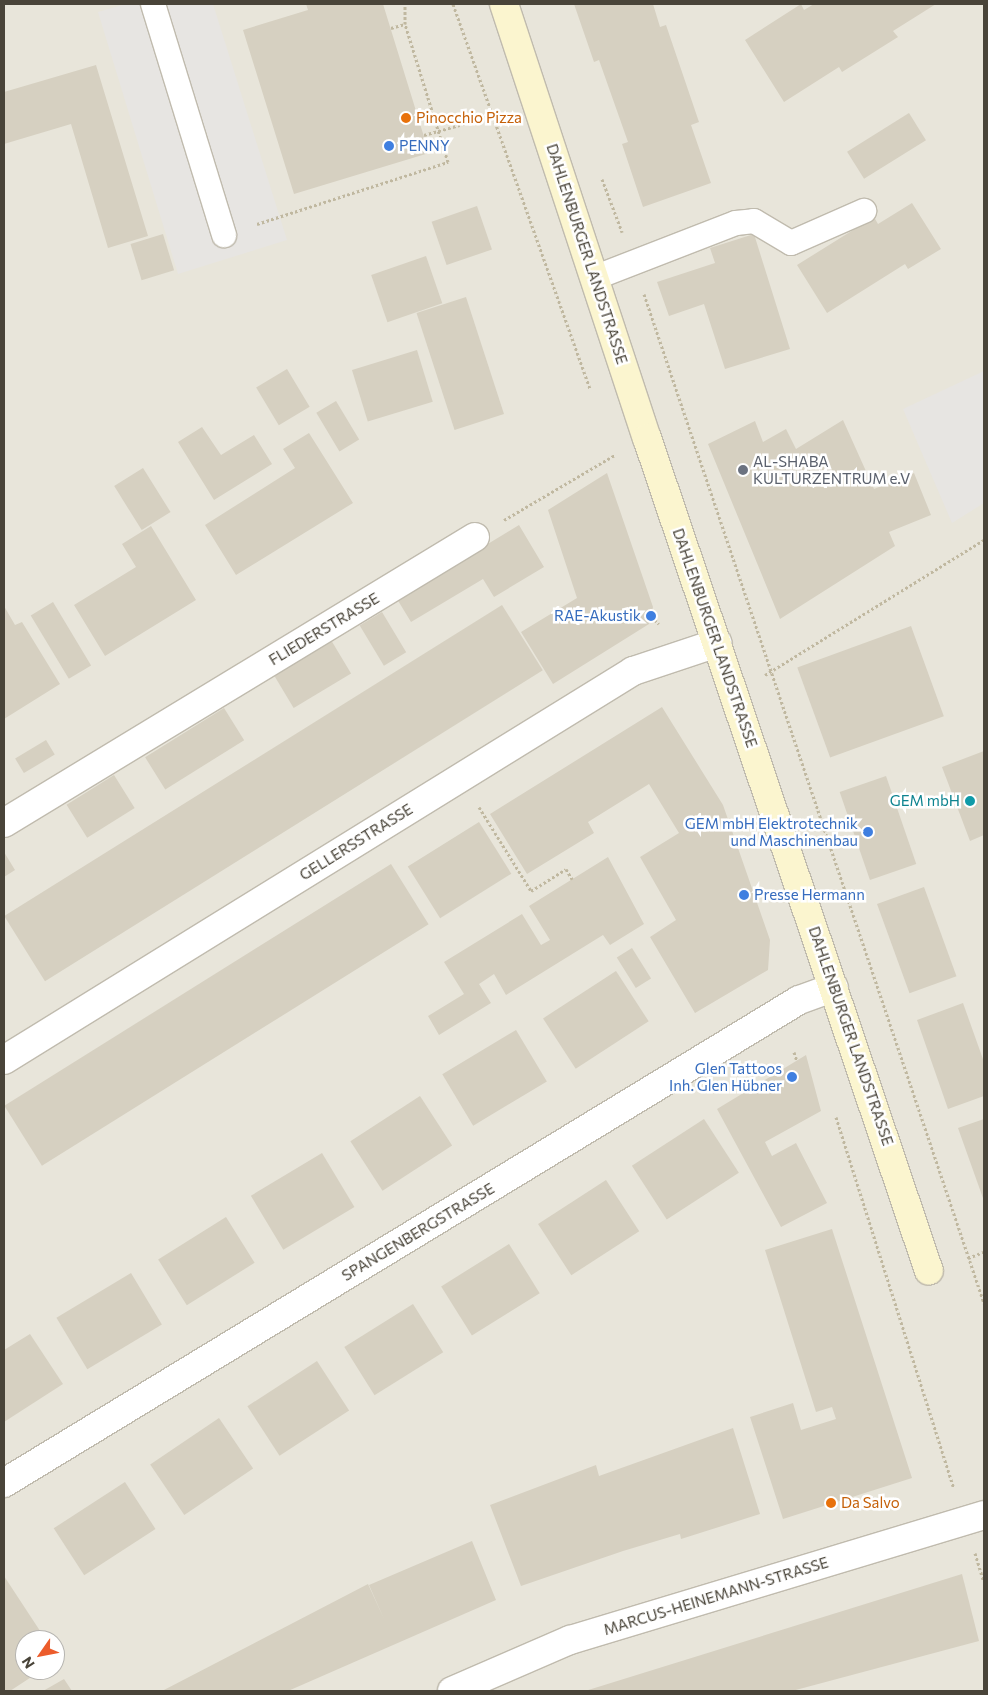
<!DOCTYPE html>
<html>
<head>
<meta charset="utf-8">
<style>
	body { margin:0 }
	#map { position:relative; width:988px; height:1695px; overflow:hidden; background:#f5f3eb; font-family:Commissioner,sans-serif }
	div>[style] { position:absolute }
	.residential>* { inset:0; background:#e8e5da }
	.parking>* { inset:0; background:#e7e5e2 }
	.building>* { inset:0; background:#d6d0c1; transform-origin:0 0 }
	.path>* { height:3px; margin-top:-1.5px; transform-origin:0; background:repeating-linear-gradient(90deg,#c0b8a0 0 2.5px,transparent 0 5px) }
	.roads { filter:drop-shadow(1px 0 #c0bbae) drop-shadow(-1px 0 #c0bbae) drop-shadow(0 1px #c0bbae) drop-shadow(0 -1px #c0bbae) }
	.service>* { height:24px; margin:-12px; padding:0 12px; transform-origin:12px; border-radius:12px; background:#fff }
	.minor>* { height:28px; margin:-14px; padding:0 14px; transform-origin:14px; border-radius:14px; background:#fff }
	.secondary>* { height:28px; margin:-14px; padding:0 14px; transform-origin:14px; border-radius:14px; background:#fbf5cf }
	.dots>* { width:14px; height:14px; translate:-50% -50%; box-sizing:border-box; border:2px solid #fff; border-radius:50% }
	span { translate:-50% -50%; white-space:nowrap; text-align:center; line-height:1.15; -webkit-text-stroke:5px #fff; paint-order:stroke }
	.food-label { font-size:15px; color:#c56008 }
	.left { translate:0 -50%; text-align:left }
	.shop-label { font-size:15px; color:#366cbe }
	.right { translate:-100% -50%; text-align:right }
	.street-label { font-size:15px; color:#494439 }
	.worship-label { font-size:15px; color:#5b616d }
	.culture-label { font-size:15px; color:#0d838f }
	.frame { position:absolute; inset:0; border:5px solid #494439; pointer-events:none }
	.north { position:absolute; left:15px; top:1630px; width:50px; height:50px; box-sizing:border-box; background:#fff; border:1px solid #b6b4b0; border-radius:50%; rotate:237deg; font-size:14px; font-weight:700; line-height:20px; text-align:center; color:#494439 }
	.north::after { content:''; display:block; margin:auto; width:18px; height:22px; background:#ec5c2b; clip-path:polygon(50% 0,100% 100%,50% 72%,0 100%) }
</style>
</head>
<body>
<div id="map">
	<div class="residential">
		<div style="clip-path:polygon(evenodd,4px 4px,984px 4px,984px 1691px,4px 1691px,4px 4px,25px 1640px,55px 1640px,55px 1670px,25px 1670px,25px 1640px)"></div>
	</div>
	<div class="parking">
		<div style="clip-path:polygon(126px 4px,213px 4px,287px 240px,178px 274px,98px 12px)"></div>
		<div style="clip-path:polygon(984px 371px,984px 503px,952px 523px,903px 409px)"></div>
	</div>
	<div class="building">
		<div style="clip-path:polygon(306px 4px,383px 4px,429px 153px,294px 194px,243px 30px,308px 10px)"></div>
		<div style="clip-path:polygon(574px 4px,653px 4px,660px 27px,666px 25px,699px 122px,691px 125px,711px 183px,643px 207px,622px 144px,628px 142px,599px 60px,594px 62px)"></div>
		<div style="clip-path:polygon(801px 4px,804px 10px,814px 4px,936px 4px,893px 31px,898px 37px,842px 72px,839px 67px,784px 102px,745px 40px)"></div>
		<div style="clip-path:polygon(96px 65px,148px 236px,108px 248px,71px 124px,4px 144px,4px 92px)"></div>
		<div style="left:909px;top:113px;width:32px;height:73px;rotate:58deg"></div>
		<div style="clip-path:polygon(912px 203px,941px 249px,908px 269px,905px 264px,827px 313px,797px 265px,874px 217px,878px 224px)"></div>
		<div style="left:477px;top:206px;width:46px;height:48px;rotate:71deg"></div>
		<div style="left:163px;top:234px;width:38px;height:34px;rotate:73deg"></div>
		<div style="clip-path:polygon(754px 234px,790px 349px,725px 369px,704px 304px,669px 316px,657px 282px,715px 263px,710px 248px)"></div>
		<div style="left:426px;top:256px;width:50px;height:58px;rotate:71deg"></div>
		<div style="left:466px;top:297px;width:123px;height:52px;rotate:72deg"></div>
		<div style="left:417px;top:350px;width:54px;height:68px;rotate:73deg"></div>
		<div style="left:287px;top:369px;width:44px;height:36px;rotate:59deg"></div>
		<div style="left:336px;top:401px;width:45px;height:23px;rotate:59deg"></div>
		<div style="clip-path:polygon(843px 420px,874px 489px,914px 473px,931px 515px,889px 532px,895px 546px,780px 619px,708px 444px,755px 421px,763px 442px,786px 429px,796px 449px)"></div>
		<div style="clip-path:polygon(202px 427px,221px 455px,254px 435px,272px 464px,214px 500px,178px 442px)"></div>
		<div style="clip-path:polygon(309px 433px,353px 503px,236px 575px,205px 525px,295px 468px,283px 449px)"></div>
		<div style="left:143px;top:468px;width:52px;height:34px;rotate:58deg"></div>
		<div style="clip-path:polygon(607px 473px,653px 607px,649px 624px,553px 684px,521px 632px,577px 598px,548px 510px)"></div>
		<div style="clip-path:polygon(519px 525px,544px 567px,494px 597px,483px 579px,411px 622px,397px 599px)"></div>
		<div style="clip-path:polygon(151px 526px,196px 600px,105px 656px,74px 605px,136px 567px,122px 544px)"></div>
		<div style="left:53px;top:602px;width:74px;height:26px;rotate:59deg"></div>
		<div style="left:502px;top:605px;width:77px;height:587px;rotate:58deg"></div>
		<div style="clip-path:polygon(4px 606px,15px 625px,22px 622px,60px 684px,4px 719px)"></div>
		<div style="left:382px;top:612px;width:47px;height:26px;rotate:59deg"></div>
		<div style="left:911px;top:626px;width:96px;height:121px;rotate:70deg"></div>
		<div style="left:331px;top:640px;width:39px;height:67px;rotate:59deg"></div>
		<div style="clip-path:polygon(662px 707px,723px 805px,770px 940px,768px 970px,695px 1013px,650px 937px,676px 920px,640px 857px,679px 833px,649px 784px,588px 822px,594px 833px,527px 874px,490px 814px)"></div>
		<div style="left:224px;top:708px;width:38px;height:93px;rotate:58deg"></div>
		<div style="left:46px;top:740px;width:17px;height:36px;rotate:59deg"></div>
		<div style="clip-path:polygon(984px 751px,984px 835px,970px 841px,942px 767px)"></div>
		<div style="left:114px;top:775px;width:39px;height:56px;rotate:58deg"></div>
		<div style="left:886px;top:776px;width:93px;height:49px;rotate:71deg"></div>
		<div style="left:479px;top:822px;width:61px;height:84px;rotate:58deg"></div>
		<div style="clip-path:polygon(4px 852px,15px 870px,4px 877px)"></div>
		<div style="clip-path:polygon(608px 857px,644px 924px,610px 945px,603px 935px,506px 995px,494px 974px,479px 984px,491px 1003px,439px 1035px,428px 1016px,464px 994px,444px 962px,522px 914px,541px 945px,550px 940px,529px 906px)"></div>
		<div style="left:391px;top:864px;width:71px;height:456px;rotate:58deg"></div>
		<div style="left:924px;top:887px;width:95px;height:50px;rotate:70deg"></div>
		<div style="left:632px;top:948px;width:36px;height:18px;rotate:58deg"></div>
		<div style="left:616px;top:971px;width:60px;height:87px;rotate:57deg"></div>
		<div style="clip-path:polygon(963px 1003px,984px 1062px,984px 1096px,948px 1109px,917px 1020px)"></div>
		<div style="left:516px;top:1030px;width:60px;height:86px;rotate:59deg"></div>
		<div style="clip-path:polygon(806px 1055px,821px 1111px,765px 1142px,772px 1156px,796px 1143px,827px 1203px,781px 1227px,717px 1109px)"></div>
		<div style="left:420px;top:1096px;width:59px;height:83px;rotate:57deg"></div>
		<div style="left:704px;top:1119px;width:64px;height:86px;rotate:57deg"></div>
		<div style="clip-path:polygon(984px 1119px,984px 1201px,958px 1128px)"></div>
		<div style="left:322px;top:1153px;width:63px;height:83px;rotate:59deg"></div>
		<div style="left:606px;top:1180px;width:61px;height:81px;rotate:57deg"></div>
		<div style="left:226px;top:1217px;width:54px;height:80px;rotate:58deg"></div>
		<div style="clip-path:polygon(832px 1229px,912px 1478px,783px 1519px,750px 1417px,793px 1403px,801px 1430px,836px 1419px,832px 1407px,816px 1412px,765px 1250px)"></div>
		<div style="left:509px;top:1244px;width:58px;height:80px;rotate:58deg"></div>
		<div style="left:131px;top:1273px;width:60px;height:87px;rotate:59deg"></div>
		<div style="left:413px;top:1304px;width:57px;height:81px;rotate:58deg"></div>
		<div style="clip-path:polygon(30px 1334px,63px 1384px,4px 1422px,4px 1350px)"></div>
		<div style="left:317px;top:1361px;width:59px;height:83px;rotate:57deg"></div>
		<div style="left:219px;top:1418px;width:61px;height:83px;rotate:56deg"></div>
		<div style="clip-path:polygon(733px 1428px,760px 1514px,681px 1539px,680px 1534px,623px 1551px,521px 1586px,490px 1505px,596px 1465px,599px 1476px)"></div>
		<div style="left:125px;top:1482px;width:56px;height:85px;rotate:57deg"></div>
		<div style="clip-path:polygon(472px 1541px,496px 1600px,288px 1691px,162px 1691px,368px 1584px,384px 1619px,369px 1585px)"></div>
		<div style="clip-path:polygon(962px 1574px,979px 1641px,792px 1691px,585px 1691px)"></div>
		<div style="clip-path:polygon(4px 1576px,46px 1640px,25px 1640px,25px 1670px,42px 1670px,10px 1691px,4px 1691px)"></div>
		<div style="clip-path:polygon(64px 1679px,72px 1691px,43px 1691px)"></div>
	</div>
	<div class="path">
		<div style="left:453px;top:4px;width:409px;rotate:70.4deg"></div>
		<div style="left:391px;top:28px;width:15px;rotate:-16deg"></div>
		<div style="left:424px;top:135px;width:71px;rotate:-15.6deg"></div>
		<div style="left:602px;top:179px;width:57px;rotate:69.3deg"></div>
		<div style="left:257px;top:224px;width:201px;rotate:-18deg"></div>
		<div style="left:448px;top:162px;width:145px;rotate:-107.3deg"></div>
		<div style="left:405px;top:24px;width:20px;rotate:-90deg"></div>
		<div style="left:644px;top:294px;width:1065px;rotate:71.38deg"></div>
		<div style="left:504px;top:520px;width:129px;rotate:-30.4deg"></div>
		<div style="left:651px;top:616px;width:11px;rotate:45deg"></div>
		<div style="left:765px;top:675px;width:257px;rotate:-31.7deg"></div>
		<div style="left:479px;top:807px;width:99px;rotate:58.2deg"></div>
		<div style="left:531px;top:891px;width:41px;rotate:-32.2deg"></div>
		<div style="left:566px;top:869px;width:12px;rotate:59deg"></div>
		<div style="left:794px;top:1052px;width:9px;rotate:72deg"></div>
		<div style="left:836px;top:1117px;width:389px;rotate:72.4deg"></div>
		<div style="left:968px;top:1258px;width:17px;rotate:-21deg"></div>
		<div style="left:975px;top:1553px;width:30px;rotate:73deg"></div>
	</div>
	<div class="roads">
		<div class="service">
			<div style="left:153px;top:4px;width:242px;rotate:72.9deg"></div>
			<div style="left:594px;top:278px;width:152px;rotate:-21.2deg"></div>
			<div style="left:736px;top:223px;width:18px;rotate:-6deg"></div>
			<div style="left:754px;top:221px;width:43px;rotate:30.7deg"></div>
			<div style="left:791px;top:243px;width:80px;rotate:-23.7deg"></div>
		</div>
		<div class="minor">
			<div style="left:4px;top:823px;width:551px;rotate:-31.27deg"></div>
			<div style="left:4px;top:1060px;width:740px;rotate:-31.73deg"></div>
			<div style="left:633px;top:671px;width:89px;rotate:-18.4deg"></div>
			<div style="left:4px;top:1483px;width:930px;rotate:-31.28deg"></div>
			<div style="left:799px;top:1000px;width:37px;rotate:-20deg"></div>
			<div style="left:452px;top:1691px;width:129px;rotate:-23.4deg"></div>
			<div style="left:570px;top:1640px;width:432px;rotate:-16.8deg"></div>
		</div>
		<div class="secondary">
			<div style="left:504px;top:4px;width:457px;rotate:71.8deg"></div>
			<div style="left:647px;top:438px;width:879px;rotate:71.3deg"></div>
		</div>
	</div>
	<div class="dots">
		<div style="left:406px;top:118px;background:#e8710a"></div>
		<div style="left:389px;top:146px;background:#3f7fe0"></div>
		<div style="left:743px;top:470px;background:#6b7280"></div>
		<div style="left:651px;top:616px;background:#3f7fe0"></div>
		<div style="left:970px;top:801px;background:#0f9aa8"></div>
		<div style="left:868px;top:832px;background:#3f7fe0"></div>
		<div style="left:744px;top:895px;background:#3f7fe0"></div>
		<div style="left:792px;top:1077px;background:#3f7fe0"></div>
		<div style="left:831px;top:1503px;background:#e8710a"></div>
	</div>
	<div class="food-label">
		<span class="left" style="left:416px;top:118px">Pinocchio Pizza</span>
		<span class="left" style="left:841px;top:1503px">Da Salvo</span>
	</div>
	<div class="shop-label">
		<span class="left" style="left:399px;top:146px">PENNY</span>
		<span class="right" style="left:641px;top:616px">RAE-Akustik</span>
		<span class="right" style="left:858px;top:832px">GEM mbH Elektrotechnik<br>und Maschinenbau</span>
		<span class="left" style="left:754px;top:895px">Presse Hermann</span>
		<span class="right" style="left:782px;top:1077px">Glen Tattoos<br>Inh. Glen Hübner</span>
	</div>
	<div class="street-label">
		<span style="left:587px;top:254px;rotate:72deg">DAHLENBURGER LANDSTRASSE</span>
		<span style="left:324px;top:629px;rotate:-31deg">FLIEDERSTRASSE</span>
		<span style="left:715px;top:638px;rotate:71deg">DAHLENBURGER LANDSTRASSE</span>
		<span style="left:356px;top:842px;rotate:-32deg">GELLERSSTRASSE</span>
		<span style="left:851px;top:1036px;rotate:71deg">DAHLENBURGER LANDSTRASSE</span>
		<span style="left:418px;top:1232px;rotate:-31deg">SPANGENBERGSTRASSE</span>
		<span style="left:716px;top:1596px;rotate:-17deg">MARCUS-HEINEMANN-STRASSE</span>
	</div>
	<div class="worship-label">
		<span class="left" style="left:753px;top:470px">AL-SHABA<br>KULTURZENTRUM e.V</span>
	</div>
	<div class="culture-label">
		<span class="right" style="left:960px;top:801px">GEM mbH</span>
	</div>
	<div class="frame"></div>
	<div class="north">N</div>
</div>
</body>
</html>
